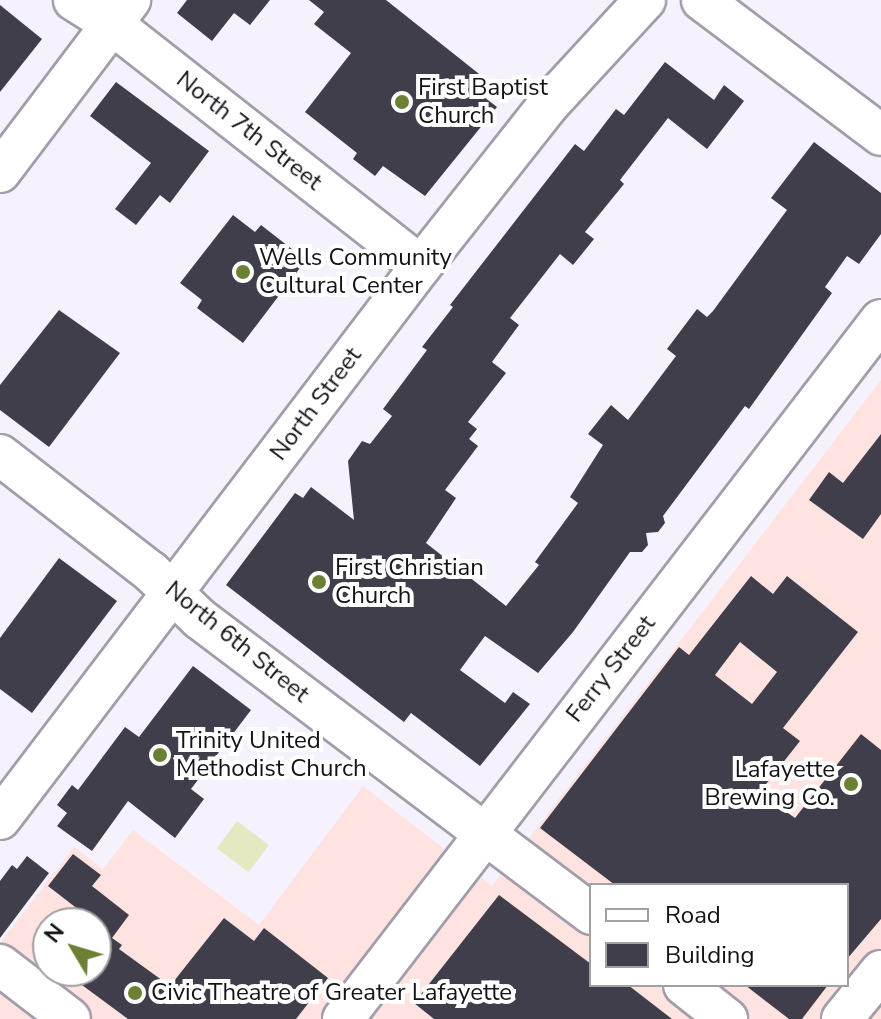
<!DOCTYPE html>
<html>
<head>
<meta charset="utf-8">
<style>
	body { margin:0 }
	#map { position:relative; width:881px; height:1019px; overflow:hidden; background:#f5f2fe; font-family:"Nunito Sans",sans-serif }
	div>[style] { position:absolute }
	.commercial>* { inset:0; background:#fee3e0 }
	.green>* { inset:0; background:#e5e9c2; transform-origin:0 0 }
	.building>* { inset:0; background:#403e4b }
	.roads { filter:drop-shadow(2px 0 #a19dab) drop-shadow(-2px 0 #a19dab) drop-shadow(0 2px #a19dab) drop-shadow(0 -2px #a19dab) }
	.minor>* { height:40px; margin:-20px; padding:0 20px; transform-origin:20px; border-radius:20px; background:#fff }
	.dots>* { width:22px; height:22px; translate:-50% -50%; box-sizing:border-box; border:4px solid #fff; border-radius:50% }
	span { translate:-50% -50%; white-space:nowrap; text-align:center; line-height:1.15; -webkit-text-stroke:8px #fff; paint-order:stroke }
	.poi-label { font-size:24px; color:#141217 }
	.left { translate:0 -50%; text-align:left }
	.right { translate:-100% -50%; text-align:right }
	.street-label { font-size:24px; color:#141217 }
	.legend { position:absolute; left:589px; top:883px; width:260px; height:104px; box-sizing:border-box; background:#fff; border:2px solid #a1a0a2; margin:0; padding:10px 14px; list-style:none; font-size:24px; color:#141217 }
	.legend li { display:flex; align-items:center; gap:16px; height:40px }
	.legend b { width:40px; border:2px solid #a1a0a2 }
	.north { position:absolute; left:32px; top:907px; width:80px; height:80px; box-sizing:border-box; background:#fff; border:2px solid #a1a0a2; border-radius:50%; rotate:308deg; font-size:22px; font-weight:700; line-height:32px; text-align:center; color:#141217 }
	.north::after { content:''; display:block; margin:auto; width:28px; height:36px; background:#6a8133; clip-path:polygon(50% 0,100% 100%,50% 72%,0 100%) }
</style>
</head>
<body>
<div id="map">
	<div class="commercial">
		<div style="clip-path:polygon(evenodd,881px 380px,881px 1019px,0 1019px,0 943px,74px 847px,103px 869px,133px 830px,259px 925px,363px 786px,492px 886px,881px 380px,591px 885px,847px 885px,847px 985px,591px 985px,591px 885px,881px 380px,48px 923px,96px 923px,96px 971px,48px 971px,48px 923px)"></div>
	</div>
	<div class="green">
		<div style="left:237px;top:821px;width:40px;height:34px;rotate:37deg"></div>
	</div>
	<div class="building">
		<div style="clip-path:polygon(187px 0,270px 0,250px 25px,234px 13px,212px 41px,177px 13px)"></div>
		<div style="clip-path:polygon(309px 0,386px 0,493px 85px,484px 97px,497px 107px,425px 196px,383px 166px,375px 176px,353px 159px,357px 153px,305px 112px,351px 53px,314px 24px,324px 12px)"></div>
		<div style="clip-path:polygon(0 5px,42px 39px,0 92px)"></div>
		<div style="clip-path:polygon(665px 62px,714px 100px,724px 85px,744px 101px,707px 149px,668px 118px,620px 180px,624px 184px,585px 232px,594px 239px,573px 265px,560px 254px,510px 318px,519px 325px,492px 362px,506px 373px,468px 422px,477px 429px,469px 439px,478px 446px,445px 490px,456px 498px,426px 543px,506px 606px,539px 565px,535px 562px,578px 503px,570px 497px,603px 445px,588px 434px,611px 405px,628px 420px,676px 356px,667px 349px,697px 309px,707px 317px,713px 311px,787px 210px,771px 198px,814px 142px,881px 193px,881px 234px,859px 264px,847px 256px,825px 287px,832px 293px,749px 409px,745px 406px,663px 516px,665px 523px,658px 532px,646px 533px,648px 545px,642px 552px,630px 552px,573px 632px,538px 673px,485px 636px,460px 670px,505px 703px,513px 692px,530px 704px,480px 766px,411px 713px,404px 722px,226px 585px,295px 493px,303px 498px,311px 487px,354px 520px,348px 461px,362px 441px,370px 444px,392px 416px,383px 409px,427px 350px,422px 347px,453px 307px,450px 305px,575px 144px,584px 151px,616px 109px,624px 115px)"></div>
		<div style="clip-path:polygon(116px 82px,209px 151px,170px 203px,160px 195px,136px 225px,115px 209px,151px 163px,90px 116px)"></div>
		<div style="clip-path:polygon(233px 215px,255px 232px,261px 225px,306px 260px,243px 343px,197px 308px,202px 300px,180px 283px)"></div>
		<div style="clip-path:polygon(59px 310px,120px 353px,49px 447px,0 410px,0 385px)"></div>
		<div style="clip-path:polygon(881px 434px,881px 514px,863px 539px,809px 500px,829px 472px,843px 483px)"></div>
		<div style="clip-path:polygon(59px 558px,117px 601px,32px 713px,0 689px,0 638px)"></div>
		<div style="clip-path:polygon(evenodd,751px 576px,773px 594px,787px 576px,858px 632px,783px 728px,800px 741px,759px 793px,795px 818px,861px 734px,881px 750px,881px 919px,847px 959px,847px 885px,615px 885px,540px 828px,679px 647px,689px 655px,751px 576px,740px 642px,777px 672px,752px 704px,715px 675px,740px 642px)"></div>
		<div style="clip-path:polygon(193px 666px,251px 710px,191px 789px,204px 799px,175px 838px,128px 801px,92px 851px,57px 826px,67px 813px,57px 805px,72px 785px,78px 790px,125px 727px,139px 737px)"></div>
		<div style="clip-path:polygon(73px 854px,101px 875px,92px 886px,129px 915px,112px 938px,122px 945px,119px 949px,170px 986px,224px 918px,254px 941px,264px 928px,328px 978px,296px 1019px,128px 1019px,63px 971px,96px 971px,96px 923px,69px 923px,79px 910px,48px 886px)"></div>
		<div style="clip-path:polygon(27px 856px,49px 873px,0 938px,0 881px,12px 865px,17px 869px)"></div>
		<div style="clip-path:polygon(499px 895px,591px 964px,591px 985px,628px 985px,672px 1019px,434px 1019px,414px 1003px)"></div>
		<div style="clip-path:polygon(745px 985px,828px 985px,802px 1019px,789px 1019px)"></div>
	</div>
	<div class="roads">
		<div class="minor">
			<div style="left:74px;top:0;width:45px;rotate:32.3deg"></div>
			<div style="left:112px;top:24px;width:392px;rotate:38.1deg"></div>
			<div style="left:702px;top:0;width:224px;rotate:37deg"></div>
			<div style="left:0;top:172px;width:216px;rotate:-52.9deg"></div>
			<div style="left:0;top:455px;width:191px;rotate:37.8deg"></div>
			<div style="left:151px;top:572px;width:68px;rotate:43.8deg"></div>
			<div style="left:200px;top:619px;width:490px;rotate:37deg"></div>
			<div style="left:0;top:819px;width:695px;rotate:-52.72deg"></div>
			<div style="left:421px;top:266px;width:205px;rotate:-51.7deg"></div>
			<div style="left:548px;top:105px;width:143px;rotate:-47.3deg"></div>
			<div style="left:0;top:965px;width:88px;rotate:37.6deg"></div>
			<div style="left:684px;top:985px;width:55px;rotate:38.3deg"></div>
			<div style="left:343px;top:1019px;width:882px;rotate:-52.42deg"></div>
			<div style="left:842px;top:1019px;width:62px;rotate:-50.9deg"></div>
		</div>
	</div>
	<div class="dots">
		<div style="left:402px;top:102px;background:#6a8133"></div>
		<div style="left:243px;top:272px;background:#6a8133"></div>
		<div style="left:319px;top:582px;background:#6a8133"></div>
		<div style="left:160px;top:755px;background:#6a8133"></div>
		<div style="left:851px;top:784px;background:#6a8133"></div>
		<div style="left:135px;top:993px;background:#6a8133"></div>
	</div>
	<div class="poi-label">
		<span class="left" style="left:418px;top:102px">First Baptist<br>Church</span>
		<span class="left" style="left:259px;top:272px">Wells Community<br>Cultural Center</span>
		<span class="left" style="left:335px;top:582px">First Christian<br>Church</span>
		<span class="left" style="left:176px;top:755px">Trinity United<br>Methodist Church</span>
		<span class="right" style="left:835px;top:784px">Lafayette<br>Brewing Co.</span>
		<span class="left" style="left:151px;top:993px">Civic Theatre of Greater Lafayette</span>
	</div>
	<div class="street-label">
		<span style="left:249px;top:131px;rotate:38deg">North 7th Street</span>
		<span style="left:316px;top:404px;rotate:-53deg">North Street</span>
		<span style="left:237px;top:642px;rotate:39deg">North 6th Street</span>
		<span style="left:611px;top:669px;rotate:-52deg">Ferry Street</span>
	</div>
	<ul class="legend">
	<li><b style="height:10px;background:#fff"></b>Road</li>
	<li><b style="height:22px;background:#403e4b"></b>Building</li>
	</ul>
	<div class="north">N</div>
</div>
</body>
</html>
